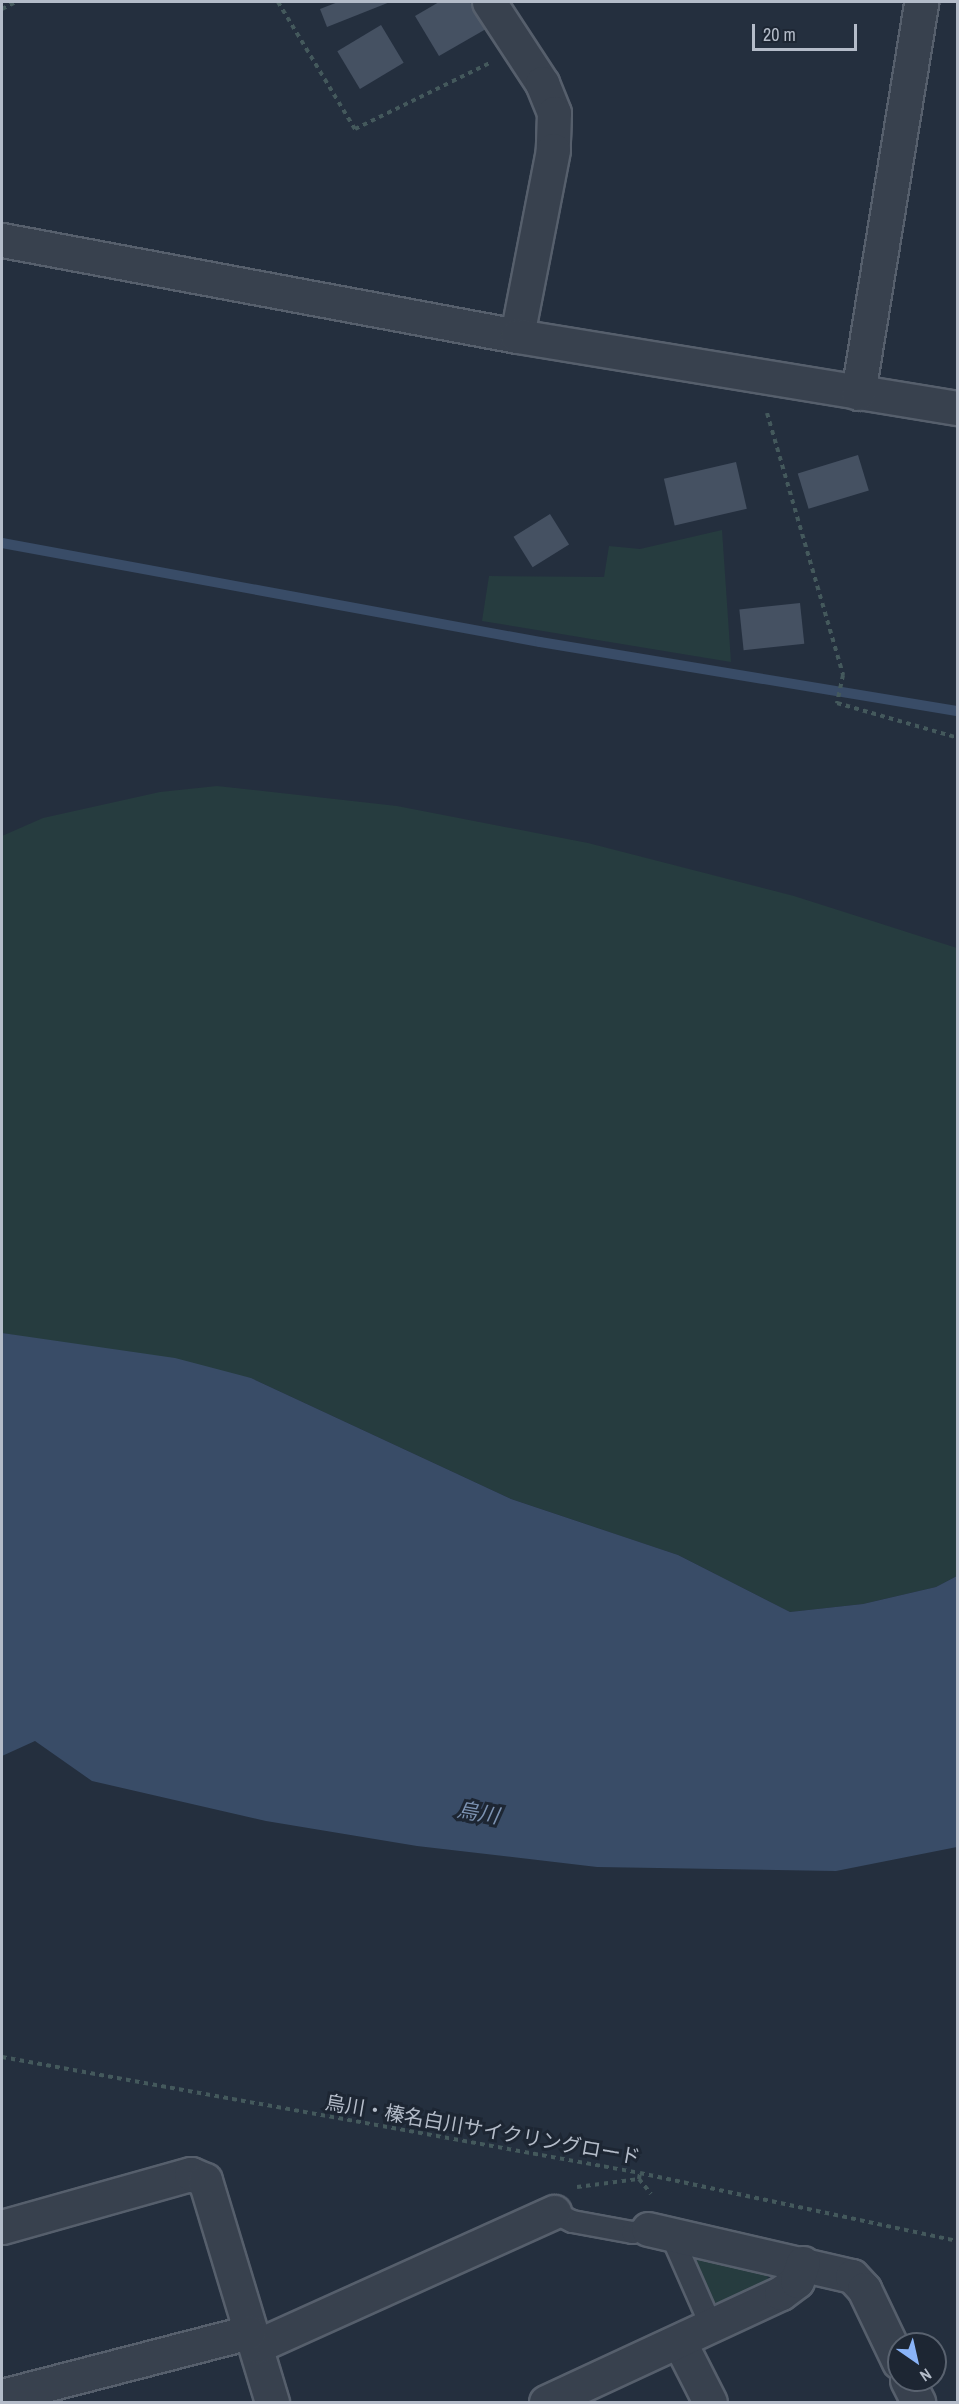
<!DOCTYPE html>
<html>
<head>
<meta charset="utf-8">
<style>
	body { margin:0 }
	#map { position:relative; width:959px; height:2404px; overflow:hidden; background:#242f3e; font-family:"Archivo Narrow","Noto Sans JP",sans-serif }
	div>[style] { position:absolute }
	.green>* { inset:0; background:#263c3f }
	.water>* { inset:0; background:#394c67 }
	.stream>* { height:10px; margin:-5px; padding:0 5px; transform-origin:5px; border-radius:5px; background:#394c67 }
	.building>* { inset:0; background:#455162; transform-origin:0 0 }
	.path>* { height:4px; margin-top:-2px; transform-origin:0; background:repeating-linear-gradient(90deg,#44595c 0 4.5px,transparent 0 9px) }
	.roads { filter:drop-shadow(2px 0 #565f6c) drop-shadow(-2px 0 #565f6c) drop-shadow(0 2px #565f6c) drop-shadow(0 -2px #565f6c) }
	.service>* { height:21px; margin:-10.5px; padding:0 10.5px; transform-origin:10.5px; border-radius:10.5px; background:#38414e }
	.minor>* { height:33px; margin:-16.5px; padding:0 16.5px; transform-origin:16.5px; border-radius:16.5px; background:#38414e }
	span { translate:-50% -50%; white-space:nowrap; text-align:center; line-height:1.15; -webkit-text-stroke:6px #1d2633; paint-order:stroke }
	.street-label { font-size:20px; color:#b4bcc9 }
	.water-label { font-size:21px; color:#7c92b1; font-style:italic }
	.frame { position:absolute; inset:0; border:3px solid #b4bcc9; pointer-events:none }
	.north { position:absolute; left:887px; top:2332px; width:60px; height:60px; box-sizing:border-box; background:#1d2633; border:2px solid #59626f; border-radius:50%; rotate:146deg; font-size:16px; font-weight:700; line-height:24px; text-align:center; color:#b4bcc9 }
	.north::after { content:''; display:block; margin:auto; width:21px; height:27px; background:#8ab4f8; clip-path:polygon(50% 0,100% 100%,50% 72%,0 100%) }
	.scale { position:absolute; left:752px; top:24px; width:105px; height:27px; box-sizing:border-box; border:3px solid #b4bcc9; border-top:0; padding-left:8px; font-size:18px; line-height:21px; white-space:nowrap; color:#b4bcc9; -webkit-text-stroke:4px #1d2633; paint-order:stroke }
</style>
</head>
<body>
<div id="map">
	<div class="green">
		<div style="clip-path:polygon(722px 530px,731px 662px,482px 621px,489px 576px,604px 577px,609px 546px,640px 549px)"></div>
		<div style="clip-path:polygon(217px 786px,397px 806px,588px 843px,794px 896px,957px 948px,957px 1576px,936px 1587px,863px 1604px,790px 1612px,678px 1555px,511px 1499px,251px 1378px,2px 1333px,2px 836px,43px 818px,160px 792px)"></div>
		<div style="clip-path:polygon(699px 2256px,765px 2269px,769px 2282px,724px 2306px,714px 2302px,694px 2268px)"></div>
	</div>
	<div class="water">
		<div style="clip-path:polygon(2px 1333px,175px 1358px,251px 1378px,511px 1499px,678px 1555px,790px 1612px,863px 1604px,936px 1587px,957px 1576px,957px 1847px,836px 1871px,597px 1867px,417px 1846px,266px 1821px,92px 1781px,35px 1741px,2px 1756px)"></div>
	</div>
	<div class="stream">
		<div style="left:2px;top:543px;width:547px;rotate:10.43deg"></div>
		<div style="left:540px;top:642px;width:424px;rotate:9.4deg"></div>
	</div>
	<div class="building">
		<div style="clip-path:polygon(338px 2px,390px 2px,327px 27px,320px 9px)"></div>
		<div style="clip-path:polygon(439px 2px,470px 2px,486px 29px,439px 56px,415px 16px)"></div>
		<div style="left:381px;top:25px;width:44px;height:51px;rotate:59deg"></div>
		<div style="left:858px;top:455px;width:37px;height:63px;rotate:73deg"></div>
		<div style="left:736px;top:462px;width:48px;height:74px;rotate:77deg"></div>
		<div style="left:550px;top:514px;width:36px;height:43px;rotate:58deg"></div>
		<div style="left:800px;top:603px;width:41px;height:61px;rotate:84deg"></div>
	</div>
	<div class="path">
		<div style="left:278px;top:2px;width:149px;rotate:58.8deg"></div>
		<div style="left:355px;top:129px;width:150px;rotate:-26.1deg"></div>
		<div style="left:2px;top:9px;width:16px;rotate:-27deg"></div>
		<div style="left:767px;top:413px;width:273px;rotate:73.8deg"></div>
		<div style="left:843px;top:675px;width:29px;rotate:102deg"></div>
		<div style="left:837px;top:703px;width:126px;rotate:16.1deg"></div>
		<div style="left:2px;top:2057px;width:648px;rotate:10.3deg"></div>
		<div style="left:640px;top:2173px;width:325px;rotate:12.1deg"></div>
		<div style="left:639px;top:2179px;width:19px;rotate:51deg"></div>
		<div style="left:577px;top:2187px;width:63px;rotate:-7.4deg"></div>
		<div style="left:639px;top:2179px;width:6px;rotate:-81deg"></div>
	</div>
	<div class="roads">
		<div class="service">
			<div style="left:554px;top:2212px;width:20px;rotate:27deg"></div>
			<div style="left:572px;top:2221px;width:61px;rotate:10.4deg"></div>
			<div style="left:632px;top:2232px;width:16px;rotate:-11deg"></div>
			<div style="left:671px;top:2235px;width:99px;rotate:66.3deg"></div>
		</div>
		<div class="minor">
			<div style="left:489px;top:2px;width:97px;rotate:56.8deg"></div>
			<div style="left:542px;top:83px;width:32px;rotate:68deg"></div>
			<div style="left:554px;top:113px;width:37px;rotate:92deg"></div>
			<div style="left:553px;top:150px;width:189px;rotate:101deg"></div>
			<div style="left:2px;top:240px;width:524px;rotate:10.56deg"></div>
			<div style="left:517px;top:336px;width:447px;rotate:9.3deg"></div>
			<div style="left:858px;top:393px;width:396px;rotate:-80.8deg"></div>
			<div style="left:2px;top:2227px;width:196px;rotate:-15.7deg"></div>
			<div style="left:191px;top:2174px;width:15px;rotate:23deg"></div>
			<div style="left:205px;top:2180px;width:232px;rotate:73.2deg"></div>
			<div style="left:648px;top:2229px;width:209px;rotate:13deg"></div>
			<div style="left:852px;top:2276px;width:18px;rotate:47deg"></div>
			<div style="left:864px;top:2289px;width:81px;rotate:64.4deg"></div>
			<div style="left:679px;top:2341px;width:68px;rotate:63.1deg"></div>
			<div style="left:257px;top:2346px;width:326px;rotate:-24.3deg"></div>
			<div style="left:907px;top:2380px;width:25px;rotate:63deg"></div>
			<div style="left:2px;top:2396px;width:255px;rotate:-14.5deg"></div>
			<div style="left:546px;top:2402px;width:259px;rotate:-24.9deg"></div>
			<div style="left:781px;top:2293px;width:20px;rotate:-37deg"></div>
			<div style="left:797px;top:2281px;width:19px;rotate:-72deg"></div>
		</div>
	</div>
	<div class="street-label">
		<span style="left:483px;top:2129px;rotate:10deg">烏川・榛名白川サイクリングロード</span>
	</div>
	<div class="water-label">
		<span style="left:478px;top:1813px;rotate:10deg">烏川</span>
	</div>
	<div class="frame"></div>
	<div class="north">N</div>
	<div class="scale">20 m</div>
</div>
</body>
</html>
